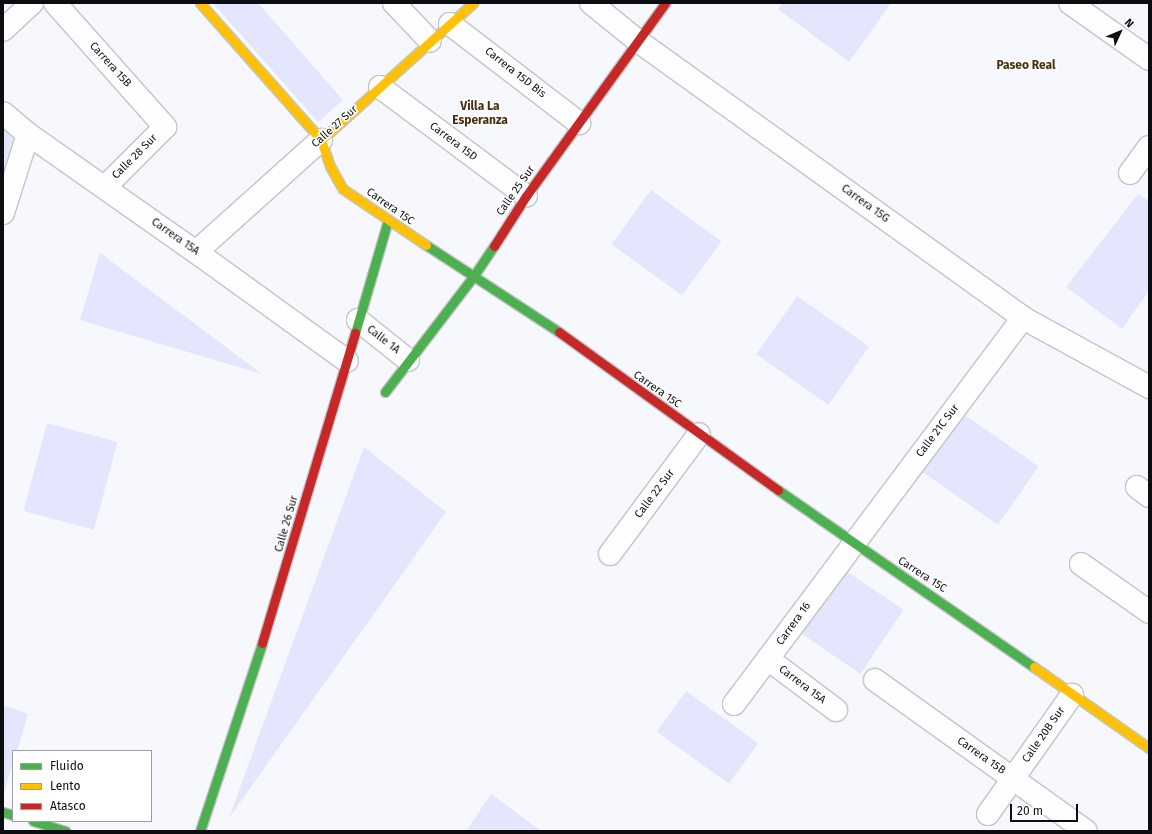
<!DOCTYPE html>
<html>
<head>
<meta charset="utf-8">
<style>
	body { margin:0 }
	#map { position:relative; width:1152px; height:834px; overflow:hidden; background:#f7f8fd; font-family:"Fira Sans",sans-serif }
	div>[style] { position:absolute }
	.green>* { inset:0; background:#e3e6fc; transform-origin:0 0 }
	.roads { filter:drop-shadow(1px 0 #c4c4c8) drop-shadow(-1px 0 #c4c4c8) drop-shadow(0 1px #c4c4c8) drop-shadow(0 -1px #c4c4c8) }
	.street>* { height:22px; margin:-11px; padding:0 11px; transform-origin:11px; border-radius:11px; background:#fefeff }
	.fast>* { height:9px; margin:-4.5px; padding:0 4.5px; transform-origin:4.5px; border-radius:4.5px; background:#4caf50 }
	.slow>* { height:9px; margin:-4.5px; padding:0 4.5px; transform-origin:4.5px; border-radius:4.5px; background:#ffc107 }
	.jam>* { height:9px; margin:-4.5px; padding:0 4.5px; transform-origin:4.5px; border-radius:4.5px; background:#c62828 }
	span { translate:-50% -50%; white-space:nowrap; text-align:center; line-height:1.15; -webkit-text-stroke:3.5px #fff; paint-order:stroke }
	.street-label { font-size:11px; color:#0c0d10 }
	.neighbourhood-label { font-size:12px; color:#472e0c; font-weight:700 }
	.frame { position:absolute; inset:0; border:4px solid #0c0d10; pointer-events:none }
	.legend { position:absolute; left:12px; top:750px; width:140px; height:72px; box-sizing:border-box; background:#fff; border:1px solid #9e9e9f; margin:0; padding:5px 7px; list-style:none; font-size:12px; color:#0c0d10 }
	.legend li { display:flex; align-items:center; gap:8px; height:20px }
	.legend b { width:20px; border:1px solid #9e9e9f }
	.north { position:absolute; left:1100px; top:12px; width:40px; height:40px; -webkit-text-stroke:3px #fff; paint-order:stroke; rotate:46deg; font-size:11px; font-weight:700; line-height:16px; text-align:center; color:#0c0d10 }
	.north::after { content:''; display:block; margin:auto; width:14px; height:18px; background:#0c0d10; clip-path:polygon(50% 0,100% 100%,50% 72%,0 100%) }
	.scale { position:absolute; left:1010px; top:804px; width:68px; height:18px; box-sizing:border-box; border:2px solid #0c0d10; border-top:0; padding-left:5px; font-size:12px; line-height:14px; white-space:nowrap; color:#0c0d10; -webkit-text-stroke:3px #fff; paint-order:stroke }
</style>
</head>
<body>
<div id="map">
	<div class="green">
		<div style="clip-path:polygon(213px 3px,258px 3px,343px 100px,318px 122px)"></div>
		<div style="clip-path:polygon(783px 3px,891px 3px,849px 62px,778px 9px)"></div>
		<div style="clip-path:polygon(3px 127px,15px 136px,3px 177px)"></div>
		<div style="left:651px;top:190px;width:87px;height:67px;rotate:36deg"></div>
		<div style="clip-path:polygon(1138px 194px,1149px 201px,1149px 291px,1122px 329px,1066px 287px)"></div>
		<div style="clip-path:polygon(100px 253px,262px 374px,80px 320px)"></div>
		<div style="left:797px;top:296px;width:88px;height:71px;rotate:35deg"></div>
		<div style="left:955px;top:408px;width:102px;height:71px;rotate:35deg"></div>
		<div style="left:47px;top:423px;width:73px;height:91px;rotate:15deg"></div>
		<div style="clip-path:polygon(364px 447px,446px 512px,229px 818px)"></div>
		<div style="left:843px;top:569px;width:73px;height:77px;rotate:34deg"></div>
		<div style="left:686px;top:691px;width:89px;height:50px;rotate:36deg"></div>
		<div style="clip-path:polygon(3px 705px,28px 714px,17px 751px,13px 751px,13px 763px,3px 796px)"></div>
		<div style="clip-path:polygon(491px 794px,541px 831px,466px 831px)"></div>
	</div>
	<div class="roads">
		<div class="street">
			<div style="left:55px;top:3px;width:166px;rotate:48.4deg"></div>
			<div style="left:165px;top:127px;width:85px;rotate:135deg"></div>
			<div style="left:394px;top:3px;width:52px;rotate:46.5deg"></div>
			<div style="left:591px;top:3px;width:60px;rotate:39deg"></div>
			<div style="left:638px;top:41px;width:474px;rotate:35.7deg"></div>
			<div style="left:1023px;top:318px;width:144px;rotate:28.7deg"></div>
			<div style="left:1070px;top:3px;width:97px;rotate:35.3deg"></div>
			<div style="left:450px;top:24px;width:163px;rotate:37.5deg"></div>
			<div style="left:3px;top:30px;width:40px;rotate:-43deg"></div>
			<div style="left:380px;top:87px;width:182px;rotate:36.7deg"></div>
			<div style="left:3px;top:113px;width:33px;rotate:40deg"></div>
			<div style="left:28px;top:134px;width:205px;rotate:35.1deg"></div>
			<div style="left:196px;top:252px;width:186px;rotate:35.8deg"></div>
			<div style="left:1130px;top:173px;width:32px;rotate:-54deg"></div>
			<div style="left:3px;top:213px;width:83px;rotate:-72.4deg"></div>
			<div style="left:196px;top:252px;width:168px;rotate:-41.9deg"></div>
			<div style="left:358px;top:320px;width:64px;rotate:38.7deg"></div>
			<div style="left:1137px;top:487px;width:15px;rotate:37deg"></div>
			<div style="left:610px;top:554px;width:149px;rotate:-53.4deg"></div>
			<div style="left:1081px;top:564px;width:83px;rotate:35.2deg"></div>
			<div style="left:768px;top:659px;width:85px;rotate:36.9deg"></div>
			<div style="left:875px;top:680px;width:259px;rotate:35.6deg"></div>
			<div style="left:734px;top:704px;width:482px;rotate:-53.2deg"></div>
			<div style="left:988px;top:814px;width:146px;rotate:-54.8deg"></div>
		</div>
		<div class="fast">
			<div style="left:426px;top:245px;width:159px;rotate:33.2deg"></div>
			<div style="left:355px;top:333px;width:118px;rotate:-73.7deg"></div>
			<div style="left:385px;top:392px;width:145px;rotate:-52.6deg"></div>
			<div style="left:473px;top:277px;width:37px;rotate:-56deg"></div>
			<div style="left:778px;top:490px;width:311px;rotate:34.7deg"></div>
			<div style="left:3px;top:812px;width:10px;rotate:17deg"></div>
			<div style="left:33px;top:821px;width:34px;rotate:17deg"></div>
			<div style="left:200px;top:831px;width:198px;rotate:-71.7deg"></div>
		</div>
		<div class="slow">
			<div style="left:200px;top:3px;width:183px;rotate:48.5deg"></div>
			<div style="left:321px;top:140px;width:28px;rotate:71deg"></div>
			<div style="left:330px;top:166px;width:26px;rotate:61deg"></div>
			<div style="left:343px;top:189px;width:100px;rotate:34deg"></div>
			<div style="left:321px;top:140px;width:205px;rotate:-42deg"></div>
			<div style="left:1034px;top:667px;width:141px;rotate:35.2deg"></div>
		</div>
		<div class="jam">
			<div style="left:494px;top:246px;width:59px;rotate:-57.4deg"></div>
			<div style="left:526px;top:196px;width:238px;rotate:-54.2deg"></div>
			<div style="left:559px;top:332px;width:270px;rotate:35.8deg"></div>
			<div style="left:262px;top:643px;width:324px;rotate:-73.3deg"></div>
		</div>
	</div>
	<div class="street-label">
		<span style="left:110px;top:65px;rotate:48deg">Carrera 15B</span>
		<span style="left:515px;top:73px;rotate:38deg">Carrera 15D Bis</span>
		<span style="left:335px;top:127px;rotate:-42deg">Calle 27 Sur</span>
		<span style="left:453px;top:142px;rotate:37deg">Carrera 15D</span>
		<span style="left:135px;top:157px;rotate:-45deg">Calle 28 Sur</span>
		<span style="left:516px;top:191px;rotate:-55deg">Calle 25 Sur</span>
		<span style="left:865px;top:204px;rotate:36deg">Carrera 15G</span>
		<span style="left:390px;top:207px;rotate:35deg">Carrera 15C</span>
		<span style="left:175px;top:237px;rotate:35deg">Carrera 15A</span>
		<span style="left:383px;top:340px;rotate:38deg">Calle 1A</span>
		<span style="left:657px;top:390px;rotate:35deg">Carrera 15C</span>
		<span style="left:938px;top:431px;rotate:-53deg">Calle 21C Sur</span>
		<span style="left:655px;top:494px;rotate:-53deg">Calle 22 Sur</span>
		<span style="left:287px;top:524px;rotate:-74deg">Calle 26 Sur</span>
		<span style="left:922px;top:575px;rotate:33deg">Carrera 15C</span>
		<span style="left:794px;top:624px;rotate:-54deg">Carrera 16</span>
		<span style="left:802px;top:685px;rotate:37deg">Carrera 15A</span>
		<span style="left:1044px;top:735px;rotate:-55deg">Calle 20B Sur</span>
		<span style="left:981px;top:756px;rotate:35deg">Carrera 15B</span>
	</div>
	<div class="neighbourhood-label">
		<span style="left:1026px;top:66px">Paseo Real</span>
		<span style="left:480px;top:114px">Villa La<br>Esperanza</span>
	</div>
	<div class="frame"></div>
	<ul class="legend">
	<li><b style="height:5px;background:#4caf50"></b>Fluido</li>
	<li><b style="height:5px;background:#ffc107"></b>Lento</li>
	<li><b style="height:5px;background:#c62828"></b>Atasco</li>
	</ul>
	<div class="north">N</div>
	<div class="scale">20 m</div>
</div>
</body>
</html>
